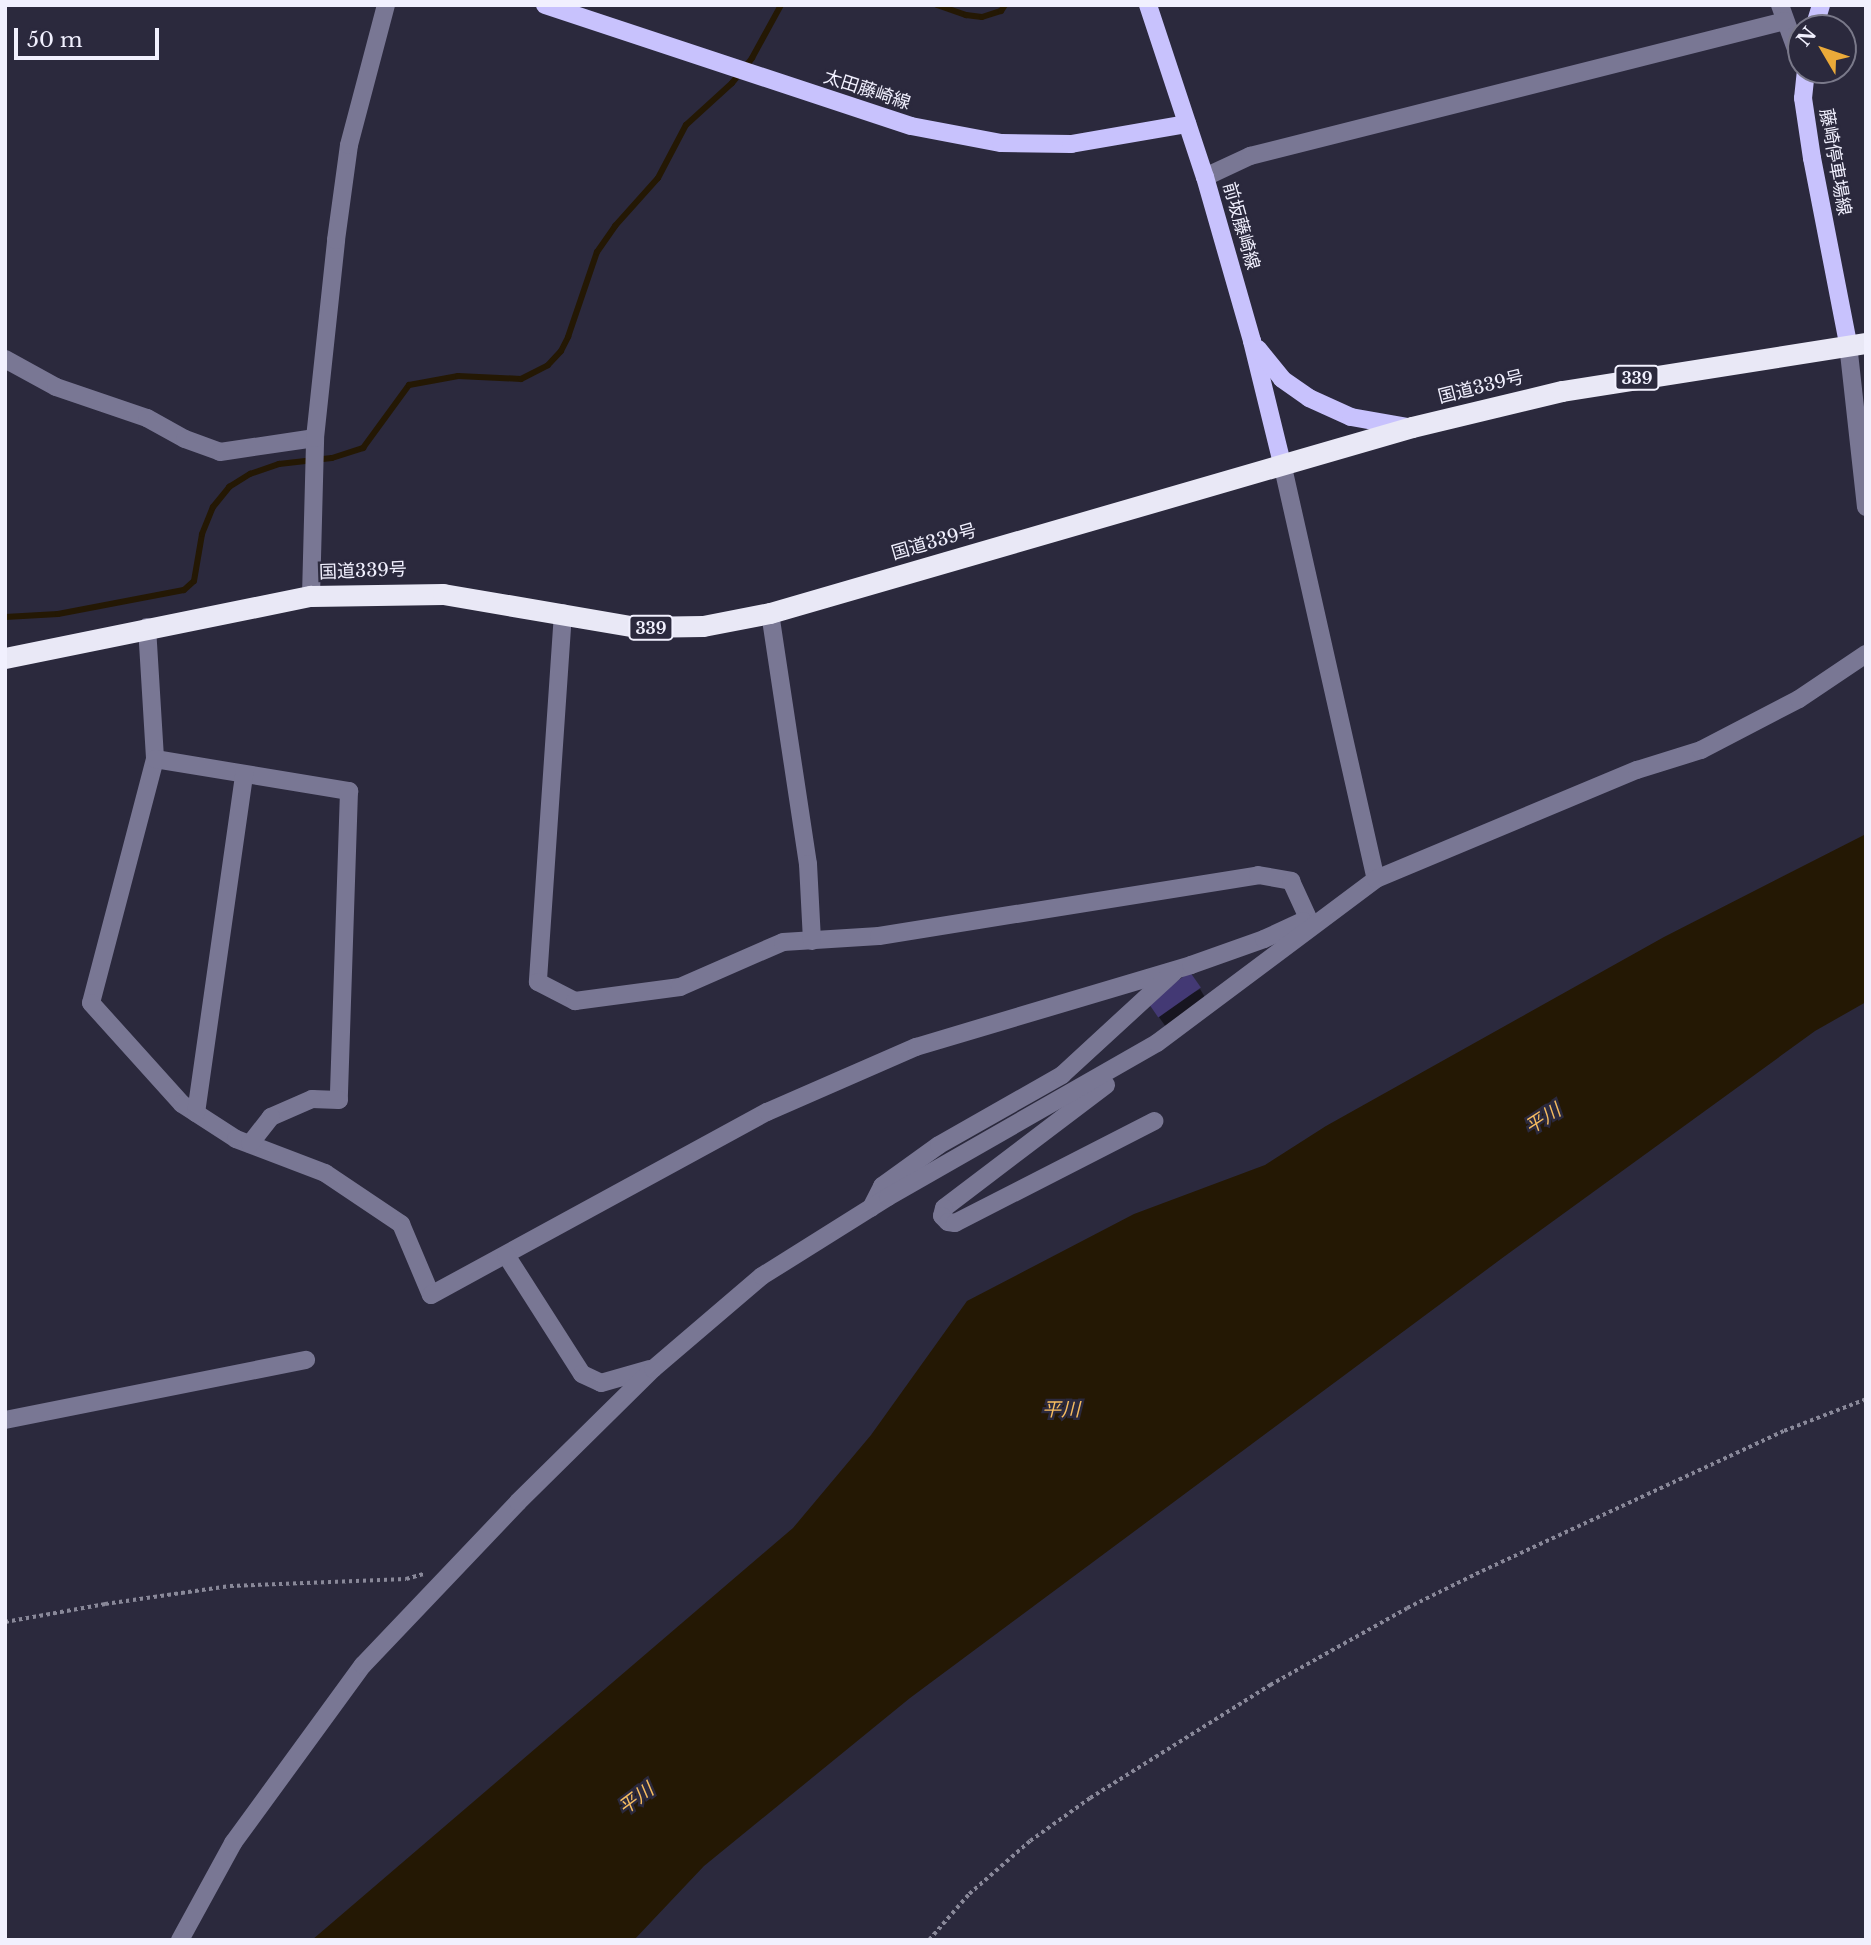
<!DOCTYPE html>
<html>
<head>
<meta charset="utf-8">
<style>
	body { margin:0 }
	#map { position:relative; width:1871px; height:1945px; overflow:hidden; background:#2b293d; font-family:"Libre Baskerville","Noto Sans JP",serif }
	div>[style] { position:absolute }
	.water>* { inset:0; background:#241804 }
	.shadow>* { inset:0; background:#0007 }
	.stream>* { height:6px; margin:-3px; padding:0 3px; transform-origin:3px; border-radius:3px; background:#241804 }
	.building>* { inset:0; background:#433974; transform-origin:0 0 }
	.path>* { height:3.5px; margin-top:-1.75px; transform-origin:0; background:repeating-linear-gradient(90deg,#898899 0 3.5px,transparent 0 7px) }
	.minor>* { height:18px; margin:-9px; padding:0 9px; transform-origin:9px; border-radius:9px; background:#797794 }
	.major>* { height:18px; margin:-9px; padding:0 9px; transform-origin:9px; border-radius:9px; background:#c8c2fd }
	.highway>* { height:21px; margin:-10.5px; padding:0 10.5px; transform-origin:10.5px; border-radius:10.5px; background:#e9e8f6 }
	span { translate:-50% -50%; white-space:nowrap; text-align:center; line-height:1.15; -webkit-text-stroke:5px #2b293d; paint-order:stroke }
	.shield-label span { padding:2px 5px; background:#2b293d; border:2px solid; border-radius:5px; -webkit-text-stroke-width:0 }
	.shield-label { font-size:16px; color:#f1f0fe; font-weight:700 }
	.street-label { font-size:18px; color:#f1f0fe }
	.water-label { font-size:19px; color:#f6bc60; font-style:italic }
	.frame { position:absolute; inset:0; border:7px solid #f1f0fe; pointer-events:none }
	.north { position:absolute; left:1787px; top:14px; width:70px; height:70px; box-sizing:border-box; background:#2b293d; border:2px solid #7a798a; border-radius:50%; rotate:309deg; font-size:19px; font-weight:700; line-height:28px; text-align:center; color:#f1f0fe }
	.north::after { content:''; display:block; margin:auto; width:24px; height:32px; background:#ebaa39; clip-path:polygon(50% 0,100% 100%,50% 72%,0 100%) }
	.scale { position:absolute; left:14px; top:28px; width:145px; height:32px; box-sizing:border-box; border:4px solid #f1f0fe; border-top:0; padding-left:9px; font-size:21px; line-height:24px; white-space:nowrap; color:#f1f0fe; -webkit-text-stroke:5px #2b293d; paint-order:stroke }
</style>
</head>
<body>
<div id="map">
	<div class="water">
		<div style="clip-path:polygon(1866px 834px,1866px 1002px,1815px 1031px,1505px 1256px,910px 1698px,704px 1866px,634px 1940px,312px 1940px,793px 1528px,871px 1435px,967px 1301px,1134px 1214px,1265px 1165px,1326px 1126px,1664px 937px)"></div>
	</div>
	<div class="shadow">
		<div style="clip-path:polygon(1200px 989px,1206px 999px,1166px 1027px,1156px 1013px)"></div>
	</div>
	<div class="stream">
		<div style="left:937px;top:5px;width:31px;rotate:19deg"></div>
		<div style="left:966px;top:15px;width:16px;rotate:7deg"></div>
		<div style="left:982px;top:17px;width:20px;rotate:-18deg"></div>
		<div style="left:1001px;top:11px;width:7px;rotate:-56deg"></div>
		<div style="left:5px;top:617px;width:53px;rotate:-3.2deg"></div>
		<div style="left:58px;top:614px;width:128px;rotate:-10.8deg"></div>
		<div style="left:184px;top:590px;width:13px;rotate:-42deg"></div>
		<div style="left:194px;top:581px;width:48px;rotate:-80.3deg"></div>
		<div style="left:202px;top:534px;width:29px;rotate:-68deg"></div>
		<div style="left:213px;top:507px;width:26px;rotate:-51deg"></div>
		<div style="left:229px;top:487px;width:25px;rotate:-32deg"></div>
		<div style="left:250px;top:474px;width:31px;rotate:-19deg"></div>
		<div style="left:279px;top:464px;width:53px;rotate:-6.5deg"></div>
		<div style="left:332px;top:458px;width:33px;rotate:-18deg"></div>
		<div style="left:363px;top:448px;width:78px;rotate:-53.9deg"></div>
		<div style="left:409px;top:385px;width:50px;rotate:-10.4deg"></div>
		<div style="left:458px;top:376px;width:63px;rotate:2.7deg"></div>
		<div style="left:521px;top:379px;width:30px;rotate:-27deg"></div>
		<div style="left:548px;top:365px;width:19px;rotate:-47deg"></div>
		<div style="left:561px;top:351px;width:16px;rotate:-63deg"></div>
		<div style="left:568px;top:337px;width:90px;rotate:-71.2deg"></div>
		<div style="left:597px;top:252px;width:32px;rotate:-55deg"></div>
		<div style="left:615px;top:226px;width:64px;rotate:-48.1deg"></div>
		<div style="left:658px;top:178px;width:60px;rotate:-62.2deg"></div>
		<div style="left:686px;top:125px;width:62px;rotate:-42.4deg"></div>
		<div style="left:732px;top:83px;width:32px;rotate:-51deg"></div>
		<div style="left:752px;top:58px;width:60px;rotate:-61.3deg"></div>
	</div>
	<div class="building">
		<div style="left:1190px;top:972px;width:19px;height:52px;rotate:55deg"></div>
	</div>
	<div class="path">
		<div style="left:5px;top:1622px;width:102px;rotate:-10.2deg"></div>
		<div style="left:105px;top:1604px;width:126px;rotate:-8.2deg"></div>
		<div style="left:230px;top:1586px;width:176px;rotate:-2.3deg"></div>
		<div style="left:406px;top:1579px;width:18px;rotate:-16deg"></div>
		<div style="left:929px;top:1940px;width:61px;rotate:-49deg"></div>
		<div style="left:969px;top:1894px;width:81px;rotate:-41deg"></div>
		<div style="left:1030px;top:1841px;width:74px;rotate:-35.6deg"></div>
		<div style="left:1090px;top:1798px;width:213px;rotate:-32.1deg"></div>
		<div style="left:1270px;top:1685px;width:157px;rotate:-29.3deg"></div>
		<div style="left:1407px;top:1608px;width:84px;rotate:-26.3deg"></div>
		<div style="left:1482px;top:1571px;width:333px;rotate:-24.9deg"></div>
		<div style="left:1784px;top:1431px;width:88px;rotate:-21.3deg"></div>
	</div>
	<div class="minor">
		<div style="left:1780px;top:5px;width:62px;rotate:70.1deg"></div>
		<div style="left:1205px;top:177px;width:50px;rotate:-25deg"></div>
		<div style="left:1250px;top:156px;width:552px;rotate:-14.16deg"></div>
		<div style="left:1848px;top:344px;width:164px;rotate:83.7deg"></div>
		<div style="left:5px;top:359px;width:58px;rotate:28.8deg"></div>
		<div style="left:56px;top:387px;width:96px;rotate:18.8deg"></div>
		<div style="left:147px;top:418px;width:43px;rotate:28.9deg"></div>
		<div style="left:185px;top:439px;width:37px;rotate:20deg"></div>
		<div style="left:220px;top:452px;width:96px;rotate:-8.4deg"></div>
		<div style="left:1282px;top:463px;width:426px;rotate:77.3deg"></div>
		<div style="left:311px;top:596px;width:158px;rotate:-88.5deg"></div>
		<div style="left:315px;top:438px;width:199px;rotate:-83.9deg"></div>
		<div style="left:336px;top:240px;width:96px;rotate:-82.2deg"></div>
		<div style="left:349px;top:145px;width:145px;rotate:-75.2deg"></div>
		<div style="left:563px;top:613px;width:370px;rotate:93.9deg"></div>
		<div style="left:538px;top:982px;width:42px;rotate:27.2deg"></div>
		<div style="left:575px;top:1001px;width:106px;rotate:-7.6deg"></div>
		<div style="left:680px;top:987px;width:112px;rotate:-23.6deg"></div>
		<div style="left:783px;top:942px;width:96px;rotate:-3.6deg"></div>
		<div style="left:879px;top:936px;width:384px;rotate:-9.1deg"></div>
		<div style="left:1258px;top:875px;width:34px;rotate:10deg"></div>
		<div style="left:1291px;top:881px;width:41px;rotate:65.3deg"></div>
		<div style="left:770px;top:613px;width:254px;rotate:81.4deg"></div>
		<div style="left:808px;top:864px;width:77px;rotate:87deg"></div>
		<div style="left:147px;top:627px;width:132px;rotate:86.5deg"></div>
		<div style="left:155px;top:759px;width:252px;rotate:104.7deg"></div>
		<div style="left:91px;top:1003px;width:136px;rotate:48deg"></div>
		<div style="left:182px;top:1104px;width:64px;rotate:32.9deg"></div>
		<div style="left:236px;top:1139px;width:95px;rotate:20.9deg"></div>
		<div style="left:325px;top:1173px;width:92px;rotate:33.9deg"></div>
		<div style="left:401px;top:1224px;width:77px;rotate:67.1deg"></div>
		<div style="left:431px;top:1295px;width:383px;rotate:-28.6deg"></div>
		<div style="left:767px;top:1112px;width:163px;rotate:-23.6deg"></div>
		<div style="left:916px;top:1047px;width:287px;rotate:-16.6deg"></div>
		<div style="left:1191px;top:965px;width:77px;rotate:-19.6deg"></div>
		<div style="left:1264px;top:939px;width:43px;rotate:-24.8deg"></div>
		<div style="left:155px;top:759px;width:197px;rotate:9.4deg"></div>
		<div style="left:349px;top:791px;width:309px;rotate:91.9deg"></div>
		<div style="left:339px;top:1100px;width:27px;rotate:-178deg"></div>
		<div style="left:312px;top:1099px;width:45px;rotate:156.3deg"></div>
		<div style="left:271px;top:1117px;width:34px;rotate:128deg"></div>
		<div style="left:1106px;top:1085px;width:203px;rotate:142.8deg"></div>
		<div style="left:944px;top:1208px;width:8px;rotate:104deg"></div>
		<div style="left:942px;top:1216px;width:8px;rotate:45deg"></div>
		<div style="left:948px;top:1222px;width:7px;rotate:8deg"></div>
		<div style="left:955px;top:1223px;width:224px;rotate:-27.1deg"></div>
		<div style="left:196px;top:1113px;width:342px;rotate:-81.9deg"></div>
		<div style="left:871px;top:1208px;width:25px;rotate:-63deg"></div>
		<div style="left:882px;top:1186px;width:70px;rotate:-35.7deg"></div>
		<div style="left:939px;top:1145px;width:142px;rotate:-29.6deg"></div>
		<div style="left:1062px;top:1075px;width:152px;rotate:-42.6deg"></div>
		<div style="left:506px;top:1255px;width:141px;rotate:57.4deg"></div>
		<div style="left:582px;top:1374px;width:21px;rotate:25deg"></div>
		<div style="left:601px;top:1383px;width:51px;rotate:-15.9deg"></div>
		<div style="left:5px;top:1420px;width:307px;rotate:-11.3deg"></div>
		<div style="left:180px;top:1940px;width:111px;rotate:-61.3deg"></div>
		<div style="left:233px;top:1843px;width:220px;rotate:-53.9deg"></div>
		<div style="left:363px;top:1665px;width:225px;rotate:-46.4deg"></div>
		<div style="left:518px;top:1502px;width:190px;rotate:-44.6deg"></div>
		<div style="left:653px;top:1369px;width:143px;rotate:-40.5deg"></div>
		<div style="left:762px;top:1276px;width:149px;rotate:-32.1deg"></div>
		<div style="left:888px;top:1197px;width:310px;rotate:-29.8deg"></div>
		<div style="left:1157px;top:1043px;width:274px;rotate:-36.8deg"></div>
		<div style="left:1376px;top:879px;width:283px;rotate:-22.7deg"></div>
		<div style="left:1637px;top:770px;width:67px;rotate:-17.4deg"></div>
		<div style="left:1701px;top:750px;width:110px;rotate:-27.5deg"></div>
		<div style="left:1799px;top:699px;width:81px;rotate:-33.9deg"></div>
	</div>
	<div class="major">
		<div style="left:545px;top:5px;width:385px;rotate:18.3deg"></div>
		<div style="left:911px;top:126px;width:92px;rotate:10.7deg"></div>
		<div style="left:1001px;top:143px;width:70px;rotate:0.8deg"></div>
		<div style="left:1071px;top:144px;width:118px;rotate:-9.8deg"></div>
		<div style="left:1148px;top:5px;width:181px;rotate:71.7deg"></div>
		<div style="left:1205px;top:177px;width:171px;rotate:74deg"></div>
		<div style="left:1252px;top:341px;width:126px;rotate:76.2deg"></div>
		<div style="left:1814px;top:28px;width:24px;rotate:-73deg"></div>
		<div style="left:1806px;top:70px;width:28px;rotate:96deg"></div>
		<div style="left:1803px;top:98px;width:61px;rotate:81.5deg"></div>
		<div style="left:1812px;top:158px;width:189px;rotate:79deg"></div>
		<div style="left:1258px;top:349px;width:38px;rotate:51deg"></div>
		<div style="left:1282px;top:379px;width:33px;rotate:35deg"></div>
		<div style="left:1309px;top:398px;width:46px;rotate:24.3deg"></div>
		<div style="left:1351px;top:417px;width:58px;rotate:10deg"></div>
	</div>
	<div class="highway">
		<div style="left:5px;top:658px;width:312px;rotate:-11.5deg"></div>
		<div style="left:311px;top:596px;width:132px;rotate:-0.9deg"></div>
		<div style="left:443px;top:594px;width:196px;rotate:9.7deg"></div>
		<div style="left:636px;top:627px;width:67px;rotate:-0.9deg"></div>
		<div style="left:703px;top:626px;width:68px;rotate:-11deg"></div>
		<div style="left:770px;top:613px;width:668px;rotate:-16.16deg"></div>
		<div style="left:1412px;top:427px;width:154px;rotate:-13.5deg"></div>
		<div style="left:1562px;top:391px;width:308px;rotate:-9deg"></div>
	</div>
	<div class="shield-label">
		<span style="left:1637px;top:378px">339</span>
		<span style="left:651px;top:628px">339</span>
	</div>
	<div class="street-label">
		<span style="left:867px;top:90px;rotate:18deg">太田藤崎線</span>
		<span style="left:1835px;top:162px;rotate:80deg">藤崎停車場線</span>
		<span style="left:1241px;top:226px;rotate:74deg">前坂藤崎線</span>
		<span style="left:1481px;top:387px;rotate:-14deg">国道339号</span>
		<span style="left:934px;top:542px;rotate:-16deg">国道339号</span>
		<span style="left:363px;top:571px;rotate:-2deg">国道339号</span>
	</div>
	<div class="water-label">
		<span style="left:1543px;top:1119px;rotate:-33deg">平川</span>
		<span style="left:1061px;top:1410px">平川</span>
		<span style="left:636px;top:1799px;rotate:-37deg">平川</span>
	</div>
	<div class="frame"></div>
	<div class="north">N</div>
	<div class="scale">50 m</div>
</div>
</body>
</html>
